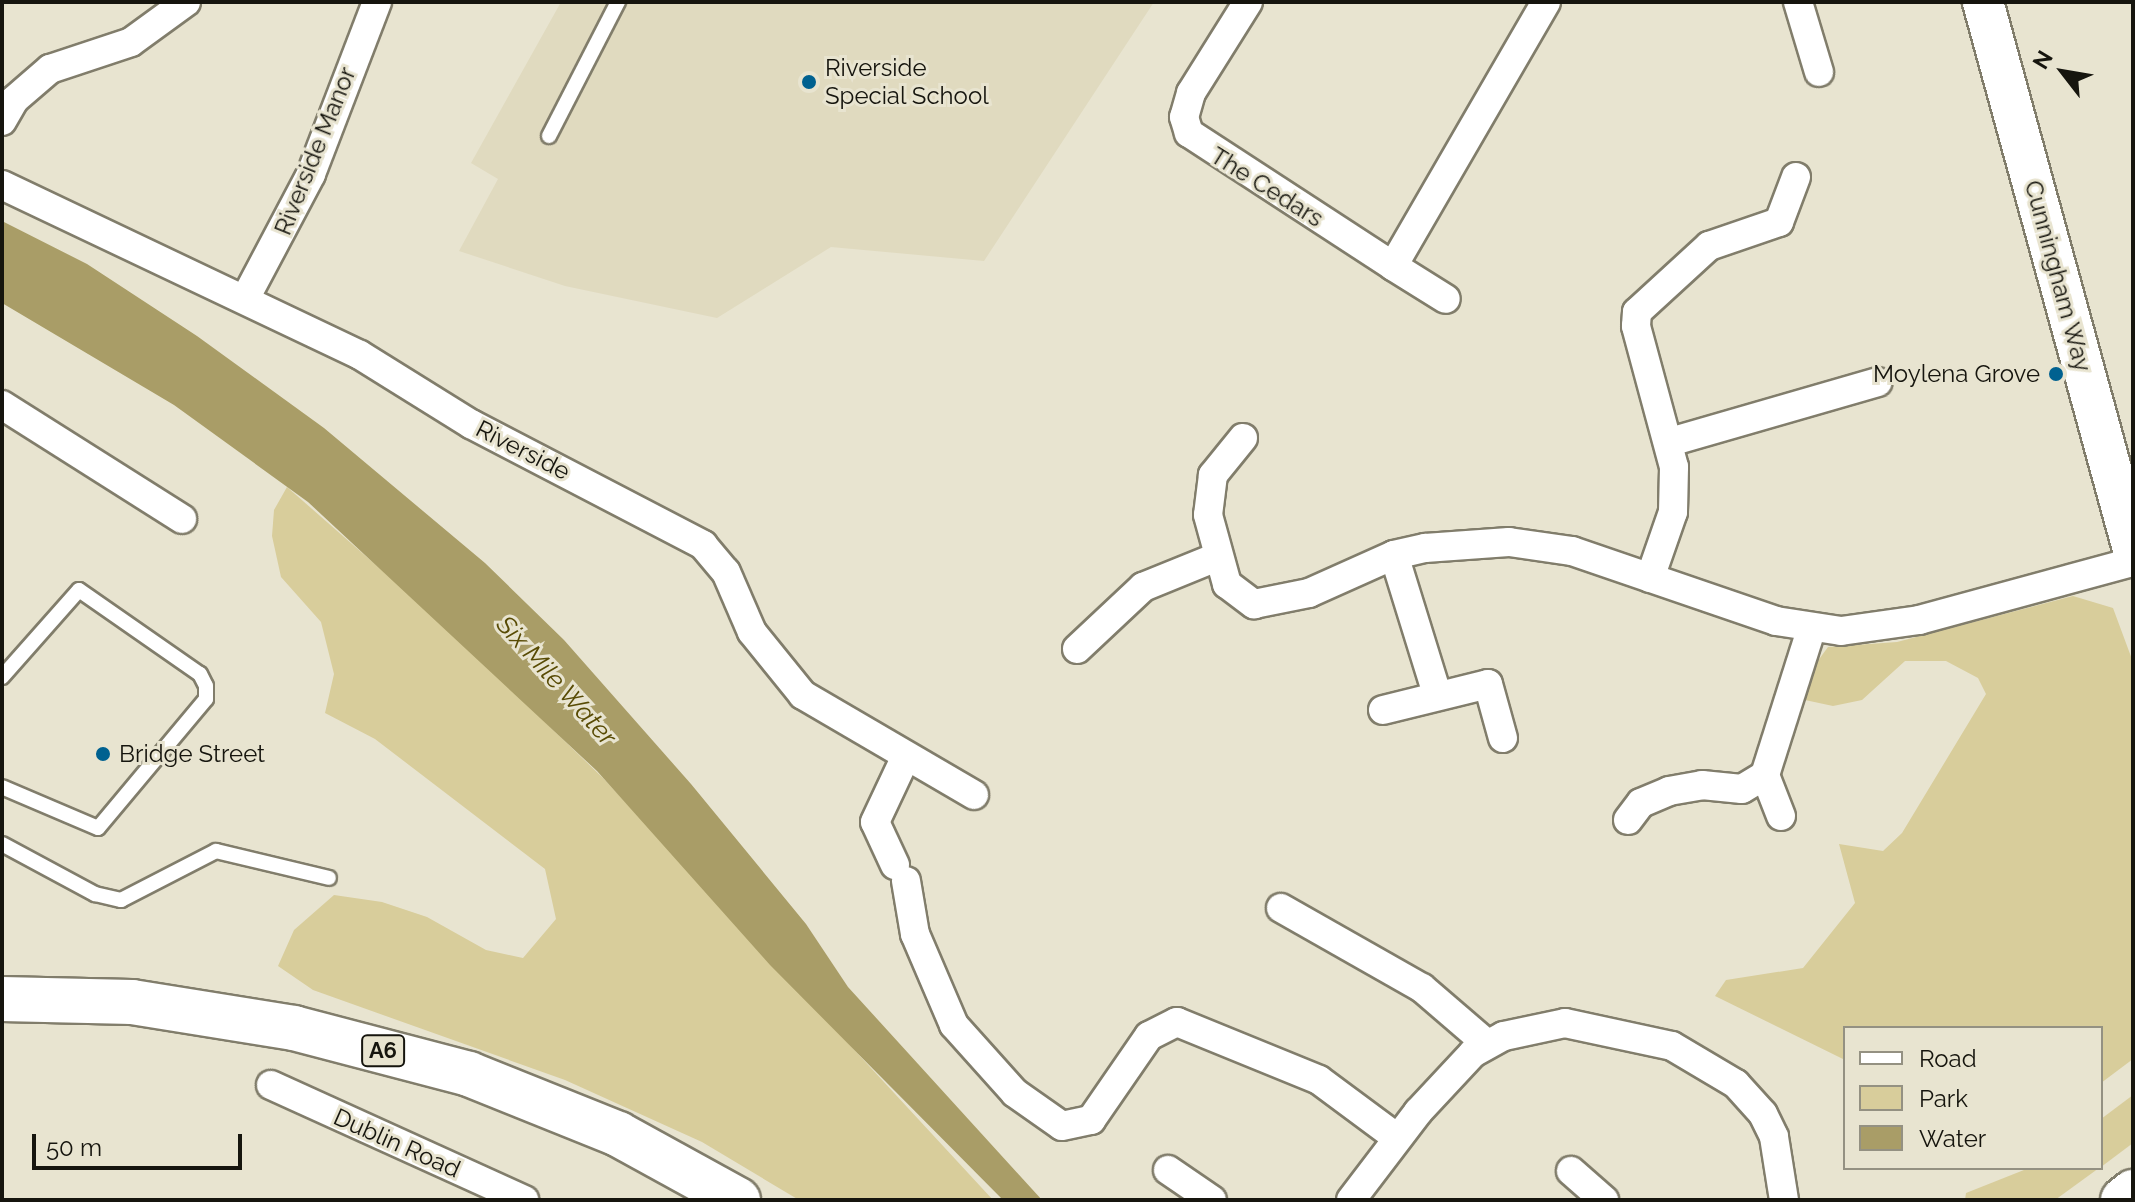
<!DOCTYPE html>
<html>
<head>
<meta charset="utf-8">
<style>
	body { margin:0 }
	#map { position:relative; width:2135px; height:1202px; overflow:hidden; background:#e8e4d0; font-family:Raleway,sans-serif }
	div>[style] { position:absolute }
	.built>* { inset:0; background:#e0dabf }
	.green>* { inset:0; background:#d8cd9b }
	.water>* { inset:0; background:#a99d67 }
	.roads { filter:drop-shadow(2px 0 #817d6b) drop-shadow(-2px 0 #817d6b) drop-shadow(0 2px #817d6b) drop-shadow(0 -2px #817d6b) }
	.lane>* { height:14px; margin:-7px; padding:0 7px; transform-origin:7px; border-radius:7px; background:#fff }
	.street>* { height:28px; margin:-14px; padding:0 14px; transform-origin:14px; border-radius:14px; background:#fff }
	.secondary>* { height:40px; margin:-20px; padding:0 20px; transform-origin:20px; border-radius:20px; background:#fff }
	.highway>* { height:44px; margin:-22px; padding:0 22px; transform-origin:22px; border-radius:22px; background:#fff }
	.dots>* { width:22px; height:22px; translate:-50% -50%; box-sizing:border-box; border:4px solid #e8e4d0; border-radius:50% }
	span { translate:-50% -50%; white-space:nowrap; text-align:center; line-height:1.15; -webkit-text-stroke:6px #e8e4d0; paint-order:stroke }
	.shield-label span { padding:2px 6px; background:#e8e4d0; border:2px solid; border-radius:6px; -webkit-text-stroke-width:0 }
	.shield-label { font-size:22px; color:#16150e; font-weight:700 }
	.poi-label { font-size:24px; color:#16150e }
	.left { translate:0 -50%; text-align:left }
	.right { translate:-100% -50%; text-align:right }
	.street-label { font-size:24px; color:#16150e }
	.water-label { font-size:26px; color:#584b04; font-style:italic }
	.frame { position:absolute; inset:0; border:4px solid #16150e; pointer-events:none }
	.legend { position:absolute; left:1843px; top:1026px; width:260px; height:144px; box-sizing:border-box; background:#e8e4d0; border:2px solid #949182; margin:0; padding:10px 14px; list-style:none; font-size:24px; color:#16150e }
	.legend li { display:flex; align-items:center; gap:16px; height:40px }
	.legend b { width:40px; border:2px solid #949182 }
	.north { position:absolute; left:2023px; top:32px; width:80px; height:80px; -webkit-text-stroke:6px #e8e4d0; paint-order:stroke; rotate:301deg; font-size:22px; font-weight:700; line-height:32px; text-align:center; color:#16150e }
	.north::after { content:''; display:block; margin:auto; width:28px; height:36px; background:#16150e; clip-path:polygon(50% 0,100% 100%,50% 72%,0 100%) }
	.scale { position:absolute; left:32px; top:1134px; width:210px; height:36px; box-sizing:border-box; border:4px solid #16150e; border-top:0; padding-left:10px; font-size:24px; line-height:28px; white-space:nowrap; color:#16150e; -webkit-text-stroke:6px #e8e4d0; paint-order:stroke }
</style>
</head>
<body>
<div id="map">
	<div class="built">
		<div style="clip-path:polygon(561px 2px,1154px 2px,984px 261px,831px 247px,717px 318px,565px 286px,459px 251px,498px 179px,471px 163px)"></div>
	</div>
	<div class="green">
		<div style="clip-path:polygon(287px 487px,441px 622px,603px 778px,993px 1200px,799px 1200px,702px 1142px,565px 1080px,313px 990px,278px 966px,294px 930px,334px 895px,382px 902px,427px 917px,486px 950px,523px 958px,556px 919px,545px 869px,375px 739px,325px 713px,334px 674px,321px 622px,281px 577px,272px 536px,274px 510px)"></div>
		<div style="clip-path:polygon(2073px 596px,2113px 608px,2133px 662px,2133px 1059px,2101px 1083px,2101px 1028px,1845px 1028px,1845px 1060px,1715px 996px,1726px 980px,1803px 968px,1855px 903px,1839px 844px,1883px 851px,1902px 833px,1986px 694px,1978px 678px,1946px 661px,1905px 661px,1862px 700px,1833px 706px,1805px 700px,1804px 680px,1828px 647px,1897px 642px)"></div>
		<div style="clip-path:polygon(2133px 1095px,2133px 1143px,2101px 1167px,2101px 1119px)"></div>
		<div style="clip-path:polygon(2029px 1168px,2099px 1168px,2055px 1200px,1965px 1200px,1966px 1193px)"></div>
	</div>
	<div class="water">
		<div style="clip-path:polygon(2px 221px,87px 264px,197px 336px,324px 428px,485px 563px,564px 640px,691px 784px,806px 924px,848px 987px,1042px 1200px,1003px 1200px,770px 965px,597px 771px,308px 502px,174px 405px,2px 303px)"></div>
	</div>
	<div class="roads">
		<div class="lane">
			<div style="left:549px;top:136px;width:151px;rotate:-62.8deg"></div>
			<div style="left:2px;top:677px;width:116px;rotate:-48.5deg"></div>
			<div style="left:79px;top:590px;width:147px;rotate:34.8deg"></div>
			<div style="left:200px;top:674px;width:13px;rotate:63deg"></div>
			<div style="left:206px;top:686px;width:13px;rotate:90deg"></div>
			<div style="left:206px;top:699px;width:168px;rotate:129.9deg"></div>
			<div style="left:98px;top:828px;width:104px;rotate:-156.9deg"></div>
			<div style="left:2px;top:844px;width:106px;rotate:28.3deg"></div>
			<div style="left:95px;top:894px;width:27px;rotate:13deg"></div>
			<div style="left:121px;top:900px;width:107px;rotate:-27.3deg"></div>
			<div style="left:216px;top:851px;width:116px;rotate:13.4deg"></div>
		</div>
		<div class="street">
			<div style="left:1248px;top:2px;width:107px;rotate:122.1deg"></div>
			<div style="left:1191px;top:93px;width:25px;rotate:106deg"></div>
			<div style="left:1184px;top:117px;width:17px;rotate:73deg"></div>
			<div style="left:1189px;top:133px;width:244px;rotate:33.1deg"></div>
			<div style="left:1393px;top:266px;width:305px;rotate:-59.9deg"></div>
			<div style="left:1798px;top:2px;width:73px;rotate:73.3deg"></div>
			<div style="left:2px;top:121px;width:24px;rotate:-60deg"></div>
			<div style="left:14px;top:100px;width:48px;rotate:-40.7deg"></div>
			<div style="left:50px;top:69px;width:85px;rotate:-18.4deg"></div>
			<div style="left:131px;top:42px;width:68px;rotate:-36deg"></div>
			<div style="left:2px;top:185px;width:396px;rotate:25.4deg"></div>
			<div style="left:360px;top:355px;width:131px;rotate:31.9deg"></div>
			<div style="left:471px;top:424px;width:262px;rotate:27.5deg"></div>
			<div style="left:703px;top:545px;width:35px;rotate:50deg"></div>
			<div style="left:726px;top:572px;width:65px;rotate:66.6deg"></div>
			<div style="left:752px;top:632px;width:81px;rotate:51deg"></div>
			<div style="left:803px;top:695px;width:198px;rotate:30.3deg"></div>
			<div style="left:1393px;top:266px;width:62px;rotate:31.9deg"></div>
			<div style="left:246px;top:297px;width:139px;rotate:-62.1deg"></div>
			<div style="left:311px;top:174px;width:184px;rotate:-69deg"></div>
			<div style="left:2px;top:405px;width:213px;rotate:32.3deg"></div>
			<div style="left:1243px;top:438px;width:48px;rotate:129deg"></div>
			<div style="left:1213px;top:475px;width:40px;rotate:97.1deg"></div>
			<div style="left:1208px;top:515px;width:72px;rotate:74.6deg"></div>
			<div style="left:1227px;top:584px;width:34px;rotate:37deg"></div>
			<div style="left:1254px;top:604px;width:56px;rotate:-11.3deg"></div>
			<div style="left:1309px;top:593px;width:93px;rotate:-24.1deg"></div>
			<div style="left:1394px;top:555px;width:32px;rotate:-13deg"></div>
			<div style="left:1425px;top:548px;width:84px;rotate:-4.1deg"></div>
			<div style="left:1509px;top:542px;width:64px;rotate:8.1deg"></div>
			<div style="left:1572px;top:551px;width:216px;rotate:18.9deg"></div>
			<div style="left:1776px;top:621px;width:66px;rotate:8.7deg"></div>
			<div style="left:1841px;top:631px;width:79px;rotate:-8deg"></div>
			<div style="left:1919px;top:620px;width:222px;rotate:-15.2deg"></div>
			<div style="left:1670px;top:442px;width:216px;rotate:-16.1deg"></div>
			<div style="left:1394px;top:555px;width:145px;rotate:72.8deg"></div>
			<div style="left:1650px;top:578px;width:70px;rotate:-70.8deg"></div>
			<div style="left:1673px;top:512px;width:45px;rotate:-88.7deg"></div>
			<div style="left:1674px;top:467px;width:146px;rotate:-105.1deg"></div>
			<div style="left:1636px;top:326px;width:14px;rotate:-86deg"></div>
			<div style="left:1637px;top:312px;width:98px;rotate:-42.5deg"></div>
			<div style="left:1709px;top:246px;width:74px;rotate:-18.9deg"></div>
			<div style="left:1779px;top:222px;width:48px;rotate:-69.3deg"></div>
			<div style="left:1077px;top:649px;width:91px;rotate:-43.2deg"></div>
			<div style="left:1143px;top:587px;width:80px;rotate:-22.1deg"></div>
			<div style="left:1383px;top:710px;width:108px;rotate:-13.9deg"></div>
			<div style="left:1488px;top:684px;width:56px;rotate:74.5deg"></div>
			<div style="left:1765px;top:775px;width:44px;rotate:68.7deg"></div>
			<div style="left:1628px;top:820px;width:21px;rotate:-53deg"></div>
			<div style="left:1641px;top:803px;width:30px;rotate:-23deg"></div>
			<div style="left:1669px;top:791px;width:34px;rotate:-10deg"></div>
			<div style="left:1702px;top:785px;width:40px;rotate:5.7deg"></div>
			<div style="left:1742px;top:789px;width:27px;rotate:-31deg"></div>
			<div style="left:1765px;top:775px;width:152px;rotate:-72.4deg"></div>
			<div style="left:895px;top:865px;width:47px;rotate:-114.9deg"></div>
			<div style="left:875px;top:822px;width:73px;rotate:-64.8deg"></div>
			<div style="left:906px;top:881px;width:54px;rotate:80.4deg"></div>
			<div style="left:915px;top:934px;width:99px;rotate:66.8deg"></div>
			<div style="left:954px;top:1025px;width:91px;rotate:48.1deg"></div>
			<div style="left:1015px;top:1093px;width:57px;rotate:35.1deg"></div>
			<div style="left:1062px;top:1126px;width:30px;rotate:-12deg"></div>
			<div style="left:1091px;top:1120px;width:102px;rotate:-55.4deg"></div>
			<div style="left:1149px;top:1036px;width:31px;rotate:-27deg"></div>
			<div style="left:1177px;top:1022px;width:153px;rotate:22.2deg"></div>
			<div style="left:1319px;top:1080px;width:97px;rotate:36.6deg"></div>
			<div style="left:1281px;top:908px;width:162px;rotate:29.6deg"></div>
			<div style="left:1422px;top:988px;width:84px;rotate:40.7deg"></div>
			<div style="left:271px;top:1085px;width:278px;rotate:24.4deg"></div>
			<div style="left:1168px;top:1170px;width:53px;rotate:34.3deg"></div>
			<div style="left:1571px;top:1171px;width:44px;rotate:41.3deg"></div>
			<div style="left:1351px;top:1200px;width:111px;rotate:-52.7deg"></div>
			<div style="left:1418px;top:1112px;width:81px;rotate:-47deg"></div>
			<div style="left:1473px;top:1053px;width:35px;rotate:-29deg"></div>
			<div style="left:1504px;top:1036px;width:62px;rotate:-12deg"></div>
			<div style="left:1565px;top:1023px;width:109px;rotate:12.1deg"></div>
			<div style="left:1672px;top:1046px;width:74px;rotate:30.7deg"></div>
			<div style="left:1736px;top:1084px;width:40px;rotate:48deg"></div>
			<div style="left:1763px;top:1114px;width:25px;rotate:64deg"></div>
			<div style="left:1774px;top:1137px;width:64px;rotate:81deg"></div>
		</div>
		<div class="secondary">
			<div style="left:1983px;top:2px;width:567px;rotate:74.67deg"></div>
		</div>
		<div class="highway">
			<div style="left:2px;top:999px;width:130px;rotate:1.3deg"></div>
			<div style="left:132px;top:1002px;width:164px;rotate:9.1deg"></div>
			<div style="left:294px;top:1028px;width:181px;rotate:14.7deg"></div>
			<div style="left:469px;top:1074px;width:161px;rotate:21.9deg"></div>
			<div style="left:618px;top:1134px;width:137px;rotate:28.8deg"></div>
			<div style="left:2123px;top:1200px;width:13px;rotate:-39deg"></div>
		</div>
	</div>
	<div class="dots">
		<div style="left:809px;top:82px;background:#006190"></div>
		<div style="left:2056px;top:374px;background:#006190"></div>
		<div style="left:103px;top:754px;background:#006190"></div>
	</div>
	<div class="shield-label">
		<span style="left:383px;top:1051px">A6</span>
	</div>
	<div class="poi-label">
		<span class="left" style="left:825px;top:82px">Riverside<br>Special School</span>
		<span class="right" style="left:2040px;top:374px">Moylena Grove</span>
		<span class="left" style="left:119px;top:754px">Bridge Street</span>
	</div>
	<div class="street-label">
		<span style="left:315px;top:151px;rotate:-68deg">Riverside Manor</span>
		<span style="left:1267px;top:187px;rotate:32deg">The Cedars</span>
		<span style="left:2058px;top:276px;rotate:75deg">Cunningham Way</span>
		<span style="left:523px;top:450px;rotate:27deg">Riverside</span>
		<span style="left:397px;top:1143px;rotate:24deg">Dublin Road</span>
	</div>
	<div class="water-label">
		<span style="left:556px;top:681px;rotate:48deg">Six Mile Water</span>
	</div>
	<div class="frame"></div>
	<ul class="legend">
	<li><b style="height:10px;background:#fff"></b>Road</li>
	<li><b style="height:22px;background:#d8cd9b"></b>Park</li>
	<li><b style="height:22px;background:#a99d67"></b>Water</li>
	</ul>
	<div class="north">N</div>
	<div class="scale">50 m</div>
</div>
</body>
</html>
